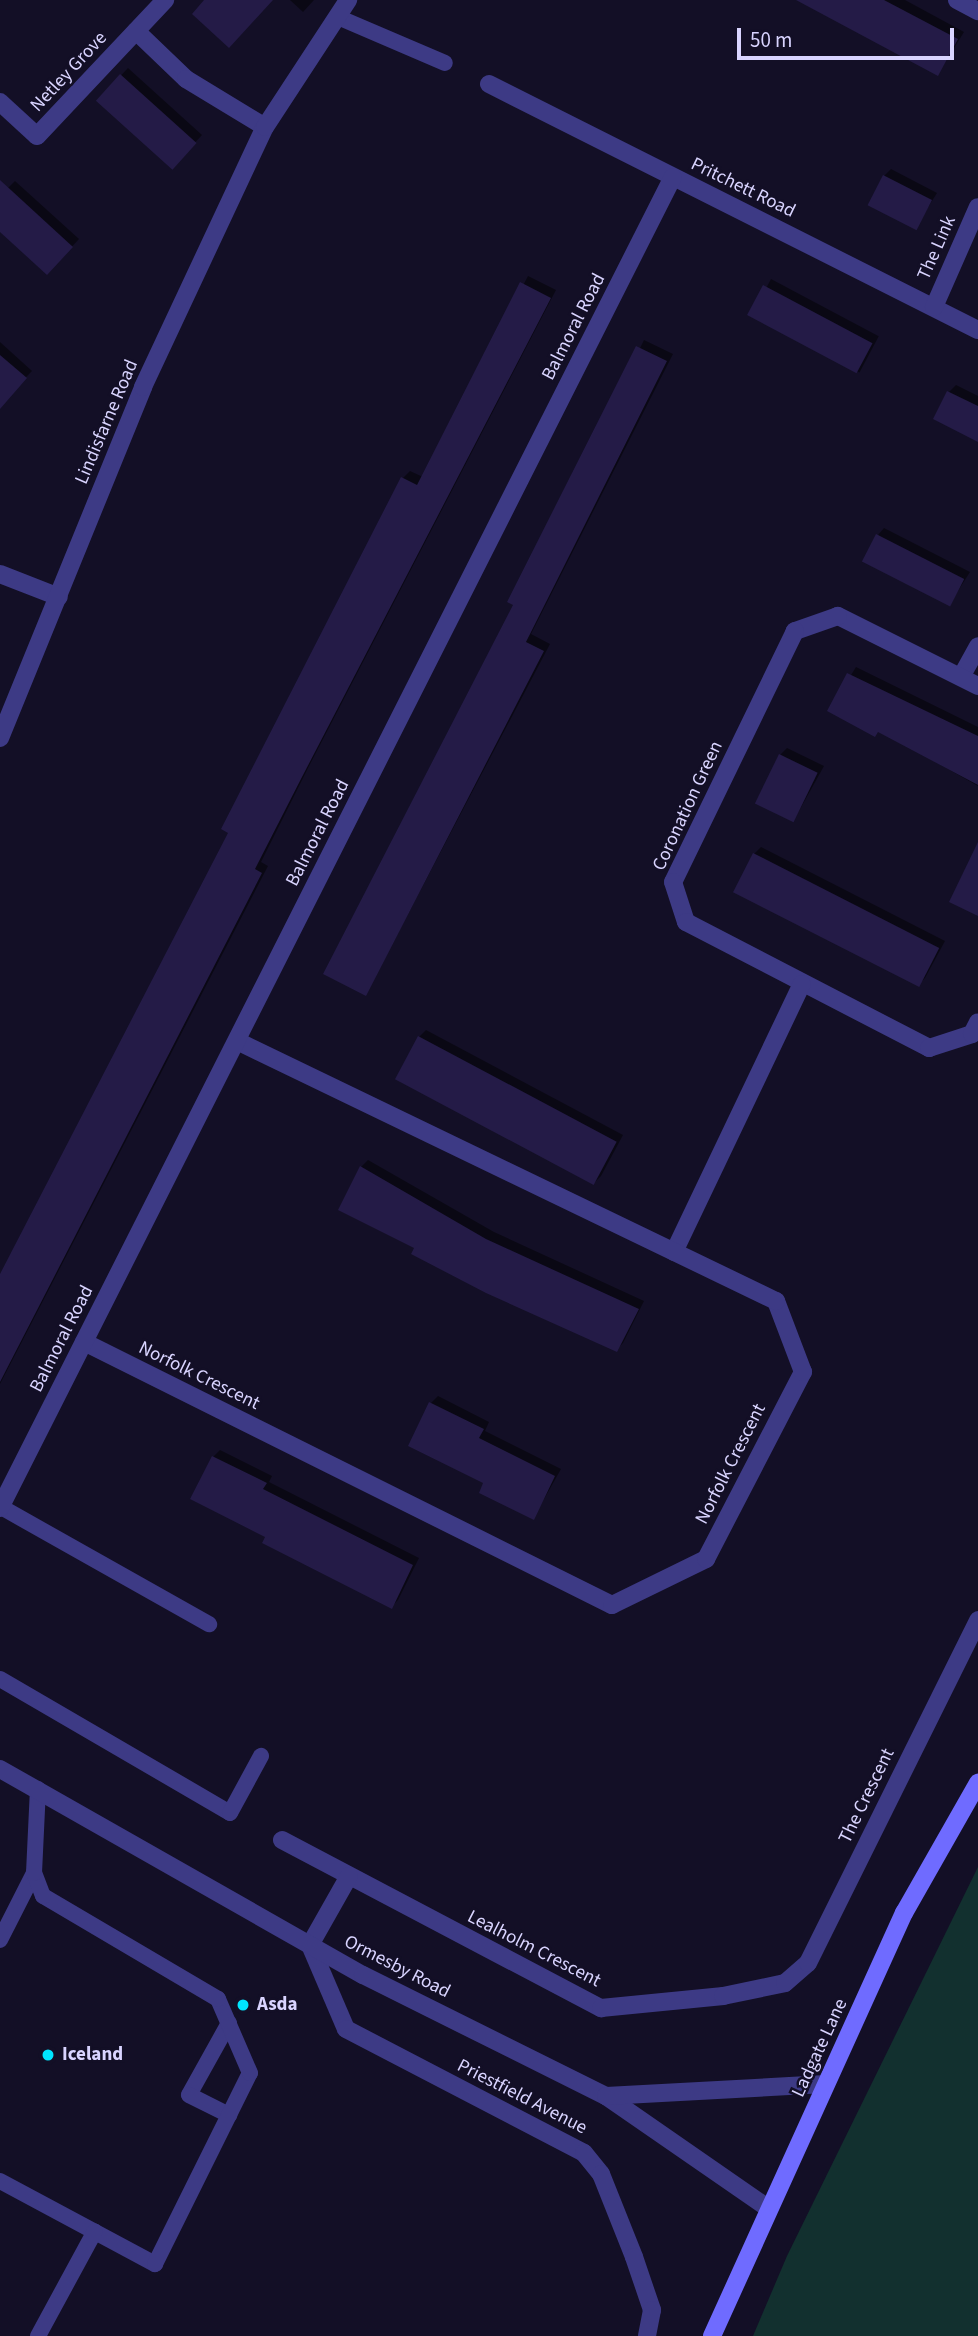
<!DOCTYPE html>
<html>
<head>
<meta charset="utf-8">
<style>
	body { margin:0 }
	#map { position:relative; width:978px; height:2336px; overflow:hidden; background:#130f26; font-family:"Source Sans 3",sans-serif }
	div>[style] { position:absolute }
	.green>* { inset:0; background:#12302f }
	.shadow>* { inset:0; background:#0007; transform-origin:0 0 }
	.building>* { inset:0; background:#241b47; transform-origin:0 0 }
	.service>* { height:16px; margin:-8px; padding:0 8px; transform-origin:8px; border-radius:8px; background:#3d3a85 }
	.minor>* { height:18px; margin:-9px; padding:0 9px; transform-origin:9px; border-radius:9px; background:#3d3a85 }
	.tertiary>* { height:18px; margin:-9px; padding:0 9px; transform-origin:9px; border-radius:9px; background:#3d3a85 }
	.secondary>* { height:18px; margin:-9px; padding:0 9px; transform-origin:9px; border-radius:9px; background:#6f6bff }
	.dots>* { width:19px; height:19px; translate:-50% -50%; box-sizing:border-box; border:4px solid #130f26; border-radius:50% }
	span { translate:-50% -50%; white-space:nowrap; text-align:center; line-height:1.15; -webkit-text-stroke:5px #130f26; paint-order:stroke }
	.street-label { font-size:19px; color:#d9d4ff }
	.poi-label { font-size:19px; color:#d9d4ff; font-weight:700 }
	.left { translate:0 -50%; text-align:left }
	.scale { position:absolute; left:737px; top:28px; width:217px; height:32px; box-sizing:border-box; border:4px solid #d9d4ff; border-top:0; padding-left:9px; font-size:21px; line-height:24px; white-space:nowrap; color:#d9d4ff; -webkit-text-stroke:5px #130f26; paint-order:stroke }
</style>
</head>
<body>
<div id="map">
	<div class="green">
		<div style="clip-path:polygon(978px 1867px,978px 2336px,753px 2336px,787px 2256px)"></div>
	</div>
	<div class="shadow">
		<div style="clip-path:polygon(290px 0,314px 0,303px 12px)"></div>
		<div style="clip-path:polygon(800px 0,905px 0,964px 32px,938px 74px)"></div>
		<div style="clip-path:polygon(128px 68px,202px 135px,178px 161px,98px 100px)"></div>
		<div style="clip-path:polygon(891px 169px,937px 193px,915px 228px,884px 176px)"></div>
		<div style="clip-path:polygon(15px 181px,79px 239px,54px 266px,0 230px,0 196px)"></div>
		<div style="clip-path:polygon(528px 276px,556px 290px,308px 768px,261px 862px,268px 866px,0 1384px,0 1278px,230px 832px,223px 829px,403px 478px,410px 471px,423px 477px)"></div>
		<div style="left:771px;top:279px;width:122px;height:41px;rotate:28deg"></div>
		<div style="clip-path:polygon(644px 340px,673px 354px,531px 634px,550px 644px,366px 994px,515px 604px)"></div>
		<div style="clip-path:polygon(0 342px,32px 371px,0 404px)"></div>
		<div style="clip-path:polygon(956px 385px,978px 396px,978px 440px,949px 392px)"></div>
		<div style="clip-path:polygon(884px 528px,970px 572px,949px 605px,878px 535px)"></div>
		<div style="clip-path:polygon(856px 667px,978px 727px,978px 786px,879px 730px,829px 711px)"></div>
		<div style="clip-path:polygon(787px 748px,824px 766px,794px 820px,780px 755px)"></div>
		<div style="clip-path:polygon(761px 847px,945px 941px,925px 978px,918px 985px,754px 854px)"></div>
		<div style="clip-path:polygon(426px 1030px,623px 1135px,601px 1176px,594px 1183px,419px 1037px)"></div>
		<div style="clip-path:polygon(368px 1160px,494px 1232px,644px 1301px,623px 1343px,616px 1350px,416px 1247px,361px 1167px)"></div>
		<div style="clip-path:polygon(438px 1396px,489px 1422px,485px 1431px,561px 1469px,534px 1517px,486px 1483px,431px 1403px)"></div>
		<div style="clip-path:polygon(220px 1450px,272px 1476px,269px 1482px,419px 1558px,398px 1600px,391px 1607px,267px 1536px,213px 1457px)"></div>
	</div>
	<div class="building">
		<div style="clip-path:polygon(204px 0,273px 0,229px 48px,192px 14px)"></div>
		<div style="clip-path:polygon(796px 0,884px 0,958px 39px,938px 76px)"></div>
		<div style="left:120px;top:74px;width:103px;height:36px;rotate:42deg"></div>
		<div style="left:883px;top:175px;width:55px;height:34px;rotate:27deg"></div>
		<div style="clip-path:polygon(0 180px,73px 247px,47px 275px,0 232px)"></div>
		<div style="clip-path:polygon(520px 282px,551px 298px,302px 777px,255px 869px,262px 873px,0 1382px,0 1274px,228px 833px,221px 829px,401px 477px,417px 485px)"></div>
		<div style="left:763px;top:285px;width:124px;height:34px;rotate:28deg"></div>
		<div style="clip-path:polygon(636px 346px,667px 361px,526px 642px,544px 651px,366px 996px,323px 974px,513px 605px,507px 602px)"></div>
		<div style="clip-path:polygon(0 355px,27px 378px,0 409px)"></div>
		<div style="clip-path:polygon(947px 391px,978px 406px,978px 442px,933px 419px)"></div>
		<div style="left:876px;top:534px;width:99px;height:31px;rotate:27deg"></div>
		<div style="clip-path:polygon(847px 673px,978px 736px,978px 785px,878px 732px,875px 737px,827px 711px)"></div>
		<div style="left:779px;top:754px;width:43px;height:55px;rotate:26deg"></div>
		<div style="clip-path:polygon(978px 842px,978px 916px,949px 902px)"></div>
		<div style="left:753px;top:853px;width:209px;height:44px;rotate:27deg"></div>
		<div style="left:418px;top:1036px;width:225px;height:49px;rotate:28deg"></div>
		<div style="clip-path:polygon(360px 1166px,486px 1239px,639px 1309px,617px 1352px,486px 1293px,411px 1254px,414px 1248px,338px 1210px)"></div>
		<div style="clip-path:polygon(429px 1402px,484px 1429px,479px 1438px,555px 1476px,534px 1520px,479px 1493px,483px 1483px,408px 1446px)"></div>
		<div style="clip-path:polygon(212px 1456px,267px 1483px,263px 1489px,413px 1565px,392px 1609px,262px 1543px,265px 1537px,190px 1499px)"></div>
	</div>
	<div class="service">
		<div style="left:340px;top:18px;width:114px;rotate:23.2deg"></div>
		<div style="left:1px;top:1507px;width:239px;rotate:29.4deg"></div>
		<div style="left:0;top:1679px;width:266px;rotate:30.2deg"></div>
		<div style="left:230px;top:1813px;width:65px;rotate:-61.5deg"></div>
		<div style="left:0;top:1940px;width:75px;rotate:-63.1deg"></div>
		<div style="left:229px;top:2023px;width:82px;rotate:119.1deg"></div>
		<div style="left:189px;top:2095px;width:45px;rotate:26.6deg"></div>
		<div style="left:0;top:2181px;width:176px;rotate:28.2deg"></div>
		<div style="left:155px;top:2264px;width:213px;rotate:-63.6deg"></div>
		<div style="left:250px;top:2073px;width:81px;rotate:-113.4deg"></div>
		<div style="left:218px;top:1999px;width:203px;rotate:-149.5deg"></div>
		<div style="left:43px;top:1896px;width:25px;rotate:-111deg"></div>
		<div style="left:34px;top:1873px;width:84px;rotate:-87.3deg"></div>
		<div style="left:38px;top:2336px;width:119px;rotate:-61.5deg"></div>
	</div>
	<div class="minor">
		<div style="left:957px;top:0;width:24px;rotate:28deg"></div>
		<div style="left:136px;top:31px;width:69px;rotate:43.8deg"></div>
		<div style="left:186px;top:79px;width:92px;rotate:31.3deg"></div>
		<div style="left:489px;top:84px;width:547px;rotate:26.71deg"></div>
		<div style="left:0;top:102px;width:50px;rotate:42.6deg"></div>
		<div style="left:37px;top:136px;width:187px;rotate:-46.7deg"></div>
		<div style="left:934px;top:307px;width:109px;rotate:-66.3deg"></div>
		<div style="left:0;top:574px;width:63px;rotate:21.3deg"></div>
		<div style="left:961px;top:677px;width:35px;rotate:-61deg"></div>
		<div style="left:978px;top:686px;width:157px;rotate:-153.4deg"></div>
		<div style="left:838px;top:616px;width:46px;rotate:160.8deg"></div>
		<div style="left:795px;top:631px;width:279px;rotate:115.9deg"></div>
		<div style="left:673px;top:882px;width:42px;rotate:72deg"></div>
		<div style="left:686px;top:922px;width:274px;rotate:27.4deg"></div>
		<div style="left:929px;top:1048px;width:45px;rotate:-18deg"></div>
		<div style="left:972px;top:1034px;width:13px;rotate:-63deg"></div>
		<div style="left:0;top:738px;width:379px;rotate:-67.8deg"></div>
		<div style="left:143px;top:387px;width:287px;rotate:-64.9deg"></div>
		<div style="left:265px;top:127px;width:152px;rotate:-56.8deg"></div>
		<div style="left:674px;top:1252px;width:297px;rotate:-64.5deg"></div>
		<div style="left:84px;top:1342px;width:590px;rotate:26.48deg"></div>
		<div style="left:612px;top:1605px;width:105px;rotate:-26.1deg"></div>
		<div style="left:706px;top:1559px;width:211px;rotate:-62.6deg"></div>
		<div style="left:803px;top:1372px;width:76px;rotate:-110.8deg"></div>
		<div style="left:776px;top:1301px;width:598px;rotate:-154.25deg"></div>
		<div style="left:0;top:1508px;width:1491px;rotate:-63.18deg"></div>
		<div style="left:282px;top:1840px;width:361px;rotate:27.8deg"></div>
		<div style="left:601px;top:2008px;width:123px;rotate:-5.6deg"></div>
		<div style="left:723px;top:1996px;width:63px;rotate:-11.8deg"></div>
		<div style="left:785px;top:1983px;width:30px;rotate:-41deg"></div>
		<div style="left:808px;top:1963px;width:383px;rotate:-63.6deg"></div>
		<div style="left:349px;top:1876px;width:79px;rotate:119.5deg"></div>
		<div style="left:310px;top:1945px;width:91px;rotate:66.8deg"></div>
		<div style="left:346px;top:2029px;width:268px;rotate:27.5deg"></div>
		<div style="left:584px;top:2153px;width:27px;rotate:51deg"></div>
		<div style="left:601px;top:2174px;width:89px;rotate:68.3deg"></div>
		<div style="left:634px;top:2257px;width:56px;rotate:71.2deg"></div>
		<div style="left:652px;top:2310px;width:26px;rotate:101deg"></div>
	</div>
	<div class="tertiary">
		<div style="left:0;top:1769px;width:417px;rotate:29.6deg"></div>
		<div style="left:363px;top:1975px;width:271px;rotate:26.5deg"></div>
		<div style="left:606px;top:2096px;width:198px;rotate:34.7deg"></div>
		<div style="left:606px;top:2096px;width:220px;rotate:-3.1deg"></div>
	</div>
	<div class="secondary">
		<div style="left:712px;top:2336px;width:465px;rotate:-65.6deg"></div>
		<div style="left:904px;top:1913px;width:150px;rotate:-60.4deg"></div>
	</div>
	<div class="dots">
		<div style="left:243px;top:2005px;background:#00e5ff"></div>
		<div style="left:48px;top:2055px;background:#00e5ff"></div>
	</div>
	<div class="street-label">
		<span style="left:69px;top:72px;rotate:-47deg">Netley Grove</span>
		<span style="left:743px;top:188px;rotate:26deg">Pritchett Road</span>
		<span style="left:937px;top:248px;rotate:-66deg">The Link</span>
		<span style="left:574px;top:327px;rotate:-63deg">Balmoral Road</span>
		<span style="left:107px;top:422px;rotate:-67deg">Lindisfarne Road</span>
		<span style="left:688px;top:806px;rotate:-65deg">Coronation Green</span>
		<span style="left:318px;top:833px;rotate:-63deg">Balmoral Road</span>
		<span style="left:62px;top:1339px;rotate:-63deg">Balmoral Road</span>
		<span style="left:199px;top:1376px;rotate:26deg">Norfolk Crescent</span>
		<span style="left:731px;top:1464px;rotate:-63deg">Norfolk Crescent</span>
		<span style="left:867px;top:1796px;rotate:-64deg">The Crescent</span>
		<span style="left:534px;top:1949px;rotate:27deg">Lealholm Crescent</span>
		<span style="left:397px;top:1967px;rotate:27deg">Ormesby Road</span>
		<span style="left:820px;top:2048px;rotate:-65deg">Ladgate Lane</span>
		<span style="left:522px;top:2097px;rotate:27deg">Priestfield Avenue</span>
	</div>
	<div class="poi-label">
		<span class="left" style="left:257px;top:2005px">Asda</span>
		<span class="left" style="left:62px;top:2055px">Iceland</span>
	</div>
	<div class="scale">50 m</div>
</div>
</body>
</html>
